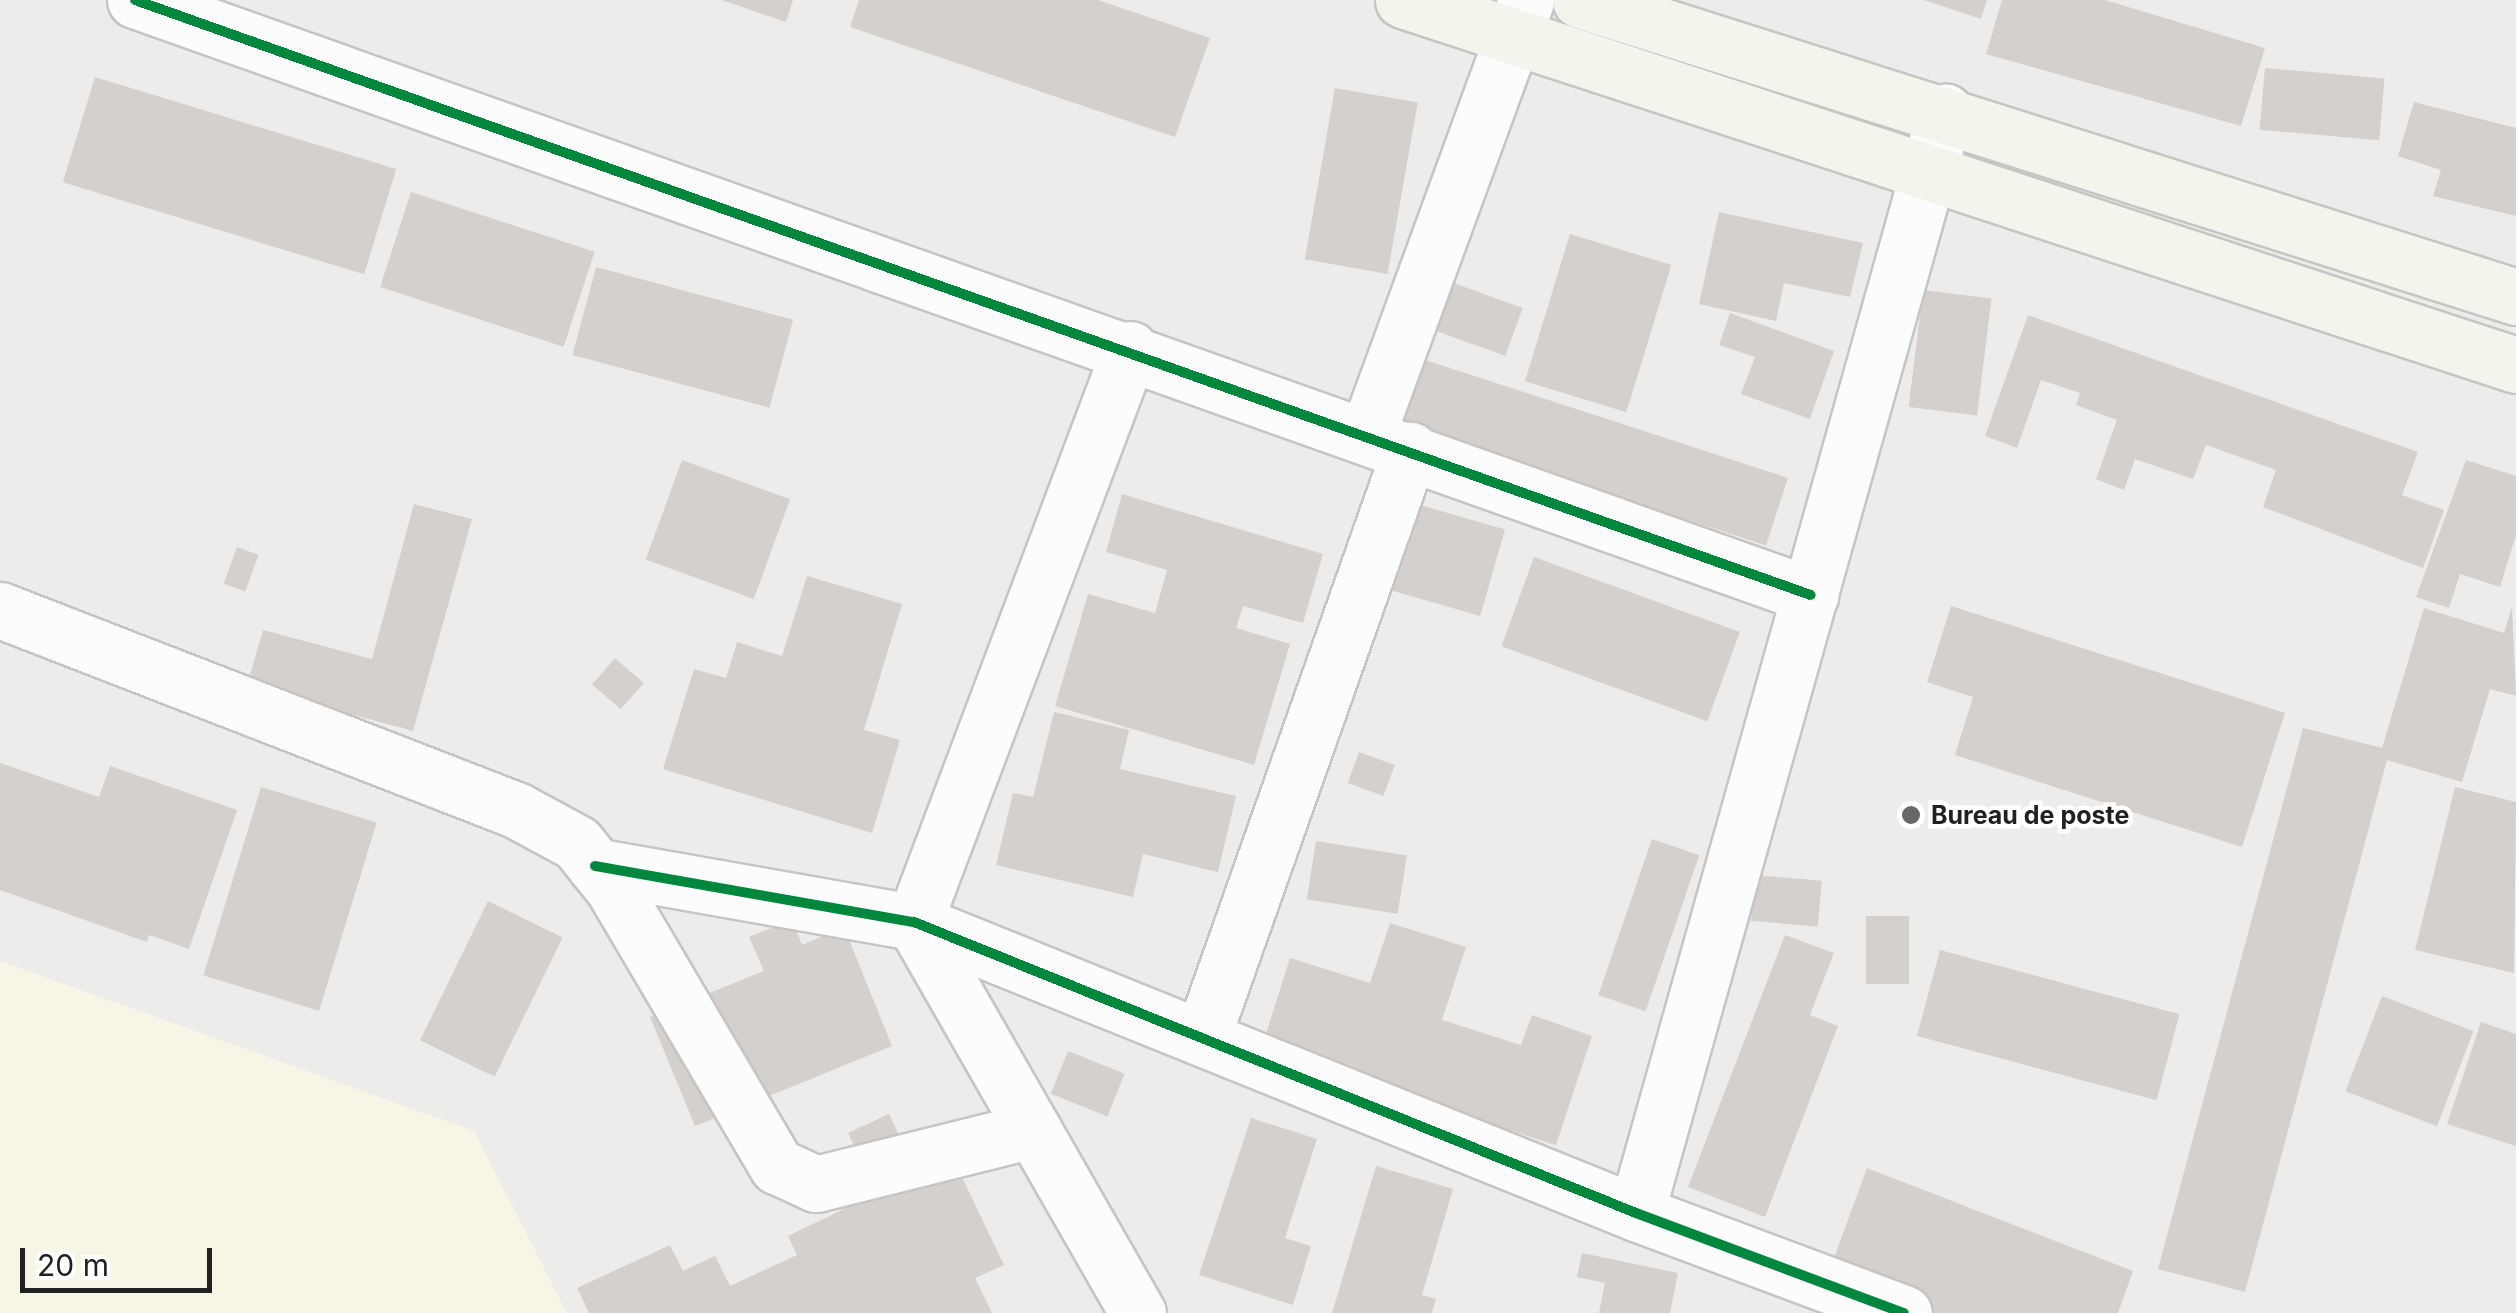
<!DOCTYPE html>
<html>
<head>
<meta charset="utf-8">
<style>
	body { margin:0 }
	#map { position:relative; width:2516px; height:1313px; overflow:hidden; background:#eeecea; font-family:Inter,sans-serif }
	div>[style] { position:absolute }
	.education>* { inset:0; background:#f7f5e6 }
	.building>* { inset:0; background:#d3d0ce; transform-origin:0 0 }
	.roads { filter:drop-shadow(2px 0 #c6c5c4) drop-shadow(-2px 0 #c6c5c4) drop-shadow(0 2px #c6c5c4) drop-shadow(0 -2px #c6c5c4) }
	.street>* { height:55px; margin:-27.5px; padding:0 27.5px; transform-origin:27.5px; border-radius:27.5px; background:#fcfcfc }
	.secondary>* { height:55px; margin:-27.5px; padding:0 27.5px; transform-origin:27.5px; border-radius:27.5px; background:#f3f4ec }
	.cycleway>* { height:10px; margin:-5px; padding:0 5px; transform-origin:5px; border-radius:5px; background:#00873e }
	.dots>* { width:28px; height:28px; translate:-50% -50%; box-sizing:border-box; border:5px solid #fff; border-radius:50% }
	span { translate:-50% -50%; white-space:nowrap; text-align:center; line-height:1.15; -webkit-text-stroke:9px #fff; paint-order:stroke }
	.poi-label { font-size:25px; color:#212121; font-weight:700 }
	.left { translate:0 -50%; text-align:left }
	.scale { position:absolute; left:20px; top:1248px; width:192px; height:45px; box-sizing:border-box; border:5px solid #212121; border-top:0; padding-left:12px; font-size:30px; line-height:35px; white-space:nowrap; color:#212121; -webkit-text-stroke:8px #fff; paint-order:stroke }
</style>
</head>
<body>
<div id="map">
	<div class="education">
		<div style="clip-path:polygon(0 961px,474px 1131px,567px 1313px,0 1313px)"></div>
	</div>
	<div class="building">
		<div style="clip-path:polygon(722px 0,793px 0,786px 22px)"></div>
		<div style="clip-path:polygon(859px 0,1098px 0,1210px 38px,1175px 137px,850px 27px)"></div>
		<div style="clip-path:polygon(1924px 0,1987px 0,1981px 19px)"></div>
		<div style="clip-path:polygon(2002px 0,2105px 0,2265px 48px,2241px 126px,1986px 54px)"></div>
		<div style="left:2265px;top:68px;width:120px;height:62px;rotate:5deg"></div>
		<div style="left:95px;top:77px;width:315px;height:110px;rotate:17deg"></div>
		<div style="left:1335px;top:88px;width:84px;height:174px;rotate:10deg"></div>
		<div style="clip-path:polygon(2414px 102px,2516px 128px,2516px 216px,2433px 196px,2441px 170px,2398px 156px)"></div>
		<div style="left:411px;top:192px;width:193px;height:100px;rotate:18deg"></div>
		<div style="clip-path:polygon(1719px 212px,1863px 243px,1850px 297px,1784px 283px,1776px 321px,1699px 304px)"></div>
		<div style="left:1570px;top:234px;width:106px;height:154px;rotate:17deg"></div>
		<div style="left:596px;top:267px;width:204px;height:91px;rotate:15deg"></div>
		<div style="left:1440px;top:278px;width:88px;height:51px;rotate:20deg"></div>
		<div style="left:1923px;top:290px;width:69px;height:118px;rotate:7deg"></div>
		<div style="clip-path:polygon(1730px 313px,1834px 351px,1810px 419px,1741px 394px,1755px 357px,1719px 345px)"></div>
		<div style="clip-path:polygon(2028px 315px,2418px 452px,2402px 495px,2444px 510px,2423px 568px,2263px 507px,2276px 470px,2206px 445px,2193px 479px,2135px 459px,2124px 490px,2096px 479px,2117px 420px,2076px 405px,2080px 393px,2041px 380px,2017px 448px,1985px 436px)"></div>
		<div style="left:1419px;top:358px;width:388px;height:71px;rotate:18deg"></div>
		<div style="left:682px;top:460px;width:115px;height:106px;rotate:20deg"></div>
		<div style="clip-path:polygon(2466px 460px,2516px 476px,2516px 535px,2500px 587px,2460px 574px,2449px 608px,2416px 597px)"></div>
		<div style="clip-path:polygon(1122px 494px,1323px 554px,1303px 623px,1243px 606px,1236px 628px,1290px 644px,1254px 765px,1055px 706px,1088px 594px,1155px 613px,1167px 570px,1106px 552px)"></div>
		<div style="left:1406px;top:501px;width:103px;height:90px;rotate:16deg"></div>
		<div style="clip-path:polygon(414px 504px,472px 519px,413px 731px,247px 686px,263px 630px,372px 659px)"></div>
		<div style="left:237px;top:547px;width:23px;height:39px;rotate:20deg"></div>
		<div style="left:1534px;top:557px;width:219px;height:95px;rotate:20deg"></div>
		<div style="clip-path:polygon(807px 576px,902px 604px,864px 730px,900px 740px,872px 833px,663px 769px,694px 669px,726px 678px,737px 642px,782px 656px)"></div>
		<div style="clip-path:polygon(1951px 606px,2285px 713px,2242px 847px,1955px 755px,1973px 697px,1927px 682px)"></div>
		<div style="clip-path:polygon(2512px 607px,2516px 696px,2490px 689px,2462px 782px,2387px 760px,2245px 1292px,2158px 1269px,2303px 728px,2382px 748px,2424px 608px,2504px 633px)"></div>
		<div style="left:615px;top:658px;width:38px;height:35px;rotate:41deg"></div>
		<div style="clip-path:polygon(1054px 712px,1129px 730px,1120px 769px,1236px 796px,1218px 872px,1143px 854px,1133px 897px,996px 865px,1013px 793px,1033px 797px)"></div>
		<div style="left:1359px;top:752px;width:38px;height:33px;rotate:20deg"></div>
		<div style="clip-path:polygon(0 763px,99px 797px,110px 766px,237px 810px,189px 949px,149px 935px,147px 942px,0 890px)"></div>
		<div style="left:261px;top:787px;width:121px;height:197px;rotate:17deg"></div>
		<div style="clip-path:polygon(2455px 787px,2516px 802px,2514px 973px,2415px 950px)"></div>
		<div style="left:1652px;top:839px;width:50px;height:165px;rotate:19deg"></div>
		<div style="left:1316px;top:841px;width:92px;height:59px;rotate:9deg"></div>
		<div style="left:1755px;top:875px;width:67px;height:46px;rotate:5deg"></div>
		<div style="left:488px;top:901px;width:83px;height:155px;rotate:26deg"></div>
		<div style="left:1866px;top:916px;width:43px;height:68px"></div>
		<div style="clip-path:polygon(792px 920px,802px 945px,844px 927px,892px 1046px,695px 1126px,650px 1017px,764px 971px,749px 937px)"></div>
		<div style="clip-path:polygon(1390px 923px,1466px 947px,1442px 1020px,1521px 1045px,1532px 1015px,1592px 1036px,1556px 1145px,1260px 1052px,1290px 958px,1370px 983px)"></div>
		<div style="clip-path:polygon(1785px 935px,1834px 953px,1810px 1015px,1838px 1026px,1765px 1217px,1688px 1187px)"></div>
		<div style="left:1940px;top:950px;width:248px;height:89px;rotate:15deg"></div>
		<div style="left:2382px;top:996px;width:98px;height:102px;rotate:21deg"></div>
		<div style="clip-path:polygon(2481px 1022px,2516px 1034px,2516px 1146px,2447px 1124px)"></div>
		<div style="left:1068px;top:1051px;width:61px;height:46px;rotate:22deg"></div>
		<div style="clip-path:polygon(889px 1114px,903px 1144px,938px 1127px,1004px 1265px,975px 1278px,992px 1313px,589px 1313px,577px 1288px,670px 1245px,683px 1271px,715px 1256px,730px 1286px,797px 1255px,788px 1236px,848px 1207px,832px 1176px,862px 1162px,848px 1133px)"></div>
		<div style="clip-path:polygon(1251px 1118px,1317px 1139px,1285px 1238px,1311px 1246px,1293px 1305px,1199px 1275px)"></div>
		<div style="clip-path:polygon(1376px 1166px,1453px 1189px,1422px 1295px,1436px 1299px,1432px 1313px,1332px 1313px)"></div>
		<div style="clip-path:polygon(1867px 1168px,2133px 1271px,2118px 1313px,1926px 1313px,1827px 1277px)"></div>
		<div style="clip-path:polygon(1582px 1253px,1678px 1273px,1670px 1313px,1599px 1313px,1605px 1283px,1577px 1277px)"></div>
	</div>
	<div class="roads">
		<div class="street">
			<div style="left:135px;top:0;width:1778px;rotate:19.55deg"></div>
			<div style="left:1130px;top:349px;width:612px;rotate:110.65deg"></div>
			<div style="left:914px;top:922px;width:451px;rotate:60.2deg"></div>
			<div style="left:1367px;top:435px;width:463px;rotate:-69.9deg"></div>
			<div style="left:0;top:610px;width:553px;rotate:21.19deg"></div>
			<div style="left:516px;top:810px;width:69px;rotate:28.4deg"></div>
			<div style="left:577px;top:843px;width:58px;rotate:51.3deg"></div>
			<div style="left:613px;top:888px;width:323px;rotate:59.5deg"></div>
			<div style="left:777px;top:1166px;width:43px;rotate:24.8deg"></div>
			<div style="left:816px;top:1184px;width:224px;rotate:-14deg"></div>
			<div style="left:595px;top:866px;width:324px;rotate:10deg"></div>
			<div style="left:914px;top:922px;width:778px;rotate:21.95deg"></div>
			<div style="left:1636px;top:1213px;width:286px;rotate:20.5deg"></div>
			<div style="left:1202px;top:1038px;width:624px;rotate:-70.52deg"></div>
			<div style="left:1636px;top:1213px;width:1144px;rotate:-74.32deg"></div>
		</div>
		<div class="secondary">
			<div style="left:1403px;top:0;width:1171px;rotate:18.16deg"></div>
			<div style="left:1580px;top:0;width:982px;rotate:17.6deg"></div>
		</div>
	</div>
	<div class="cycleway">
		<div style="left:135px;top:0;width:1778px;rotate:19.55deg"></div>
		<div style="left:595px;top:866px;width:324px;rotate:10deg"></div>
		<div style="left:914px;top:922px;width:778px;rotate:21.95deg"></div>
		<div style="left:1636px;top:1213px;width:286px;rotate:20.5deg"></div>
	</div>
	<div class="dots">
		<div style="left:1911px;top:815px;background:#696867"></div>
	</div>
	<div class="poi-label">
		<span class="left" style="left:1931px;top:815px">Bureau de poste</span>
	</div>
	<div class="scale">20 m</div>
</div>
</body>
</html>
